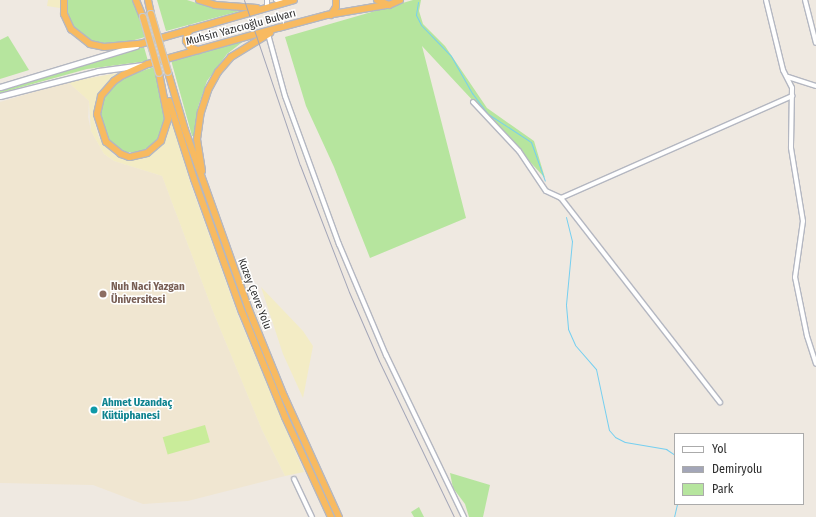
<!DOCTYPE html>
<html>
<head>
<meta charset="utf-8">
<style>
	body { margin:0 }
	#map { position:relative; width:816px; height:517px; overflow:hidden; background:#efe9e1; font-family:"Fira Sans Condensed",sans-serif }
	div>[style] { position:absolute }
	.education>* { inset:0; background:#f0e6d1 }
	.green>* { inset:0; background:#b6e59e }
	.sand>* { inset:0; background:#f3ecc5 }
	.pitch>* { inset:0; background:#c9ec9a; transform-origin:0 0 }
	.stream>* { height:1px; margin:-0.5px; padding:0 0.5px; transform-origin:0.5px; border-radius:0.5px; background:#75cff0 }
	.roads { filter:drop-shadow(1px 0 #b4b7c1) drop-shadow(-1px 0 #b4b7c1) drop-shadow(0 1px #b4b7c1) drop-shadow(0 -1px #b4b7c1) }
	.minor>* { height:4px; margin:-2px; padding:0 2px; transform-origin:2px; border-radius:2px; background:#fff }
	.tertiary>* { height:5px; margin:-2.5px; padding:0 2.5px; transform-origin:2.5px; border-radius:2.5px; background:#fff }
	.trunk>* { height:6px; margin:-3px; padding:0 3px; transform-origin:3px; border-radius:3px; background:#f8ba60 }
	.rail>* { height:1px; margin:-0.5px; padding:0 0.5px; transform-origin:0.5px; border-radius:0.5px; background:#a3a6b8 }
	.bridges { filter:drop-shadow(1px 0 #c9c9c9) drop-shadow(-1px 0 #c9c9c9) drop-shadow(0 1px #c9c9c9) drop-shadow(0 -1px #c9c9c9) }
	.trunk-bridge>* { height:6px; margin:-3px; padding:0 3px; transform-origin:3px; border-radius:3px; background:#f8ba60 }
	.dots>* { width:11px; height:11px; translate:-50% -50%; box-sizing:border-box; border:2px solid #fff; border-radius:50% }
	span { translate:-50% -50%; white-space:nowrap; text-align:center; line-height:1.15; -webkit-text-stroke:3px #fff; paint-order:stroke }
	.street-label { font-size:11px; color:#2e2e2e }
	.education-label { font-size:11px; color:#785e54; font-weight:700 }
	.left { translate:0 -50%; text-align:left }
	.culture-label { font-size:11px; color:#0d838f; font-weight:700 }
	.legend { position:absolute; left:674px; top:433px; width:130px; height:72px; box-sizing:border-box; background:#fff; border:1px solid #ababab; margin:0; padding:5px 7px; list-style:none; font-size:12px; color:#2e2e2e }
	.legend li { display:flex; align-items:center; gap:8px; height:20px }
	.legend b { width:20px; border:1px solid #ababab }
</style>
</head>
<body>
<div id="map">
	<div class="education">
		<div style="clip-path:polygon(68px 82px,89px 101px,88px 117px,91px 131px,104px 154px,114px 161px,162px 176px,214px 314px,262px 430px,285px 476px,188px 501px,143px 504px,93px 485px,0 483px,0 102px)"></div>
	</div>
	<div class="green">
		<div style="clip-path:polygon(65px 0,134px 0,145px 37px,124px 43px,102px 44px,91px 41px,73px 27px,67px 15px)"></div>
		<div style="clip-path:polygon(157px 0,187px 0,206px 6px,240px 11px,166px 31px)"></div>
		<div style="clip-path:polygon(413px 0,421px 0,419px 11px,423px 24px,445px 46px,487px 108px,534px 141px,545px 178px,422px 46px,466px 218px,370px 258px,334px 167px,306px 106px,285px 37px)"></div>
		<div style="clip-path:polygon(8px 36px,29px 70px,0 79px,0 40px)"></div>
		<div style="clip-path:polygon(245px 40px,227px 54px,207px 81px,198px 107px,195px 136px,192px 136px,171px 60px)"></div>
		<div style="clip-path:polygon(144px 47px,148px 61px,87px 69px,0 93px,0 90px)"></div>
		<div style="clip-path:polygon(154px 67px,165px 115px,159px 137px,149px 147px,139px 152px,122px 152px,107px 139px,100px 115px,103px 100px,109px 89px,121px 78px)"></div>
		<div style="clip-path:polygon(450px 473px,490px 485px,483px 517px,469px 517px,465px 504px,453px 488px)"></div>
		<div style="clip-path:polygon(419px 507px,424px 517px,414px 517px,411px 512px)"></div>
	</div>
	<div class="sand">
		<div style="clip-path:polygon(48px 0,60px 0,60px 8px,47px 6px)"></div>
		<div style="clip-path:polygon(123px 72px,107px 83px,95px 103px,94px 121px,99px 138px,114px 155px,126px 160px,140px 159px,152px 154px,162px 145px,172px 123px,191px 185px,239px 318px,304px 472px,285px 476px,262px 430px,214px 314px,162px 176px,114px 161px,104px 154px,91px 131px,89px 101px,68px 82px)"></div>
		<div style="clip-path:polygon(261px 287px,303px 331px,313px 346px,303px 398px,283px 354px)"></div>
	</div>
	<div class="pitch">
		<div style="left:205px;top:425px;width:18px;height:44px;rotate:74deg"></div>
	</div>
	<div class="stream">
		<div style="left:418px;top:2px;width:13px;rotate:99deg"></div>
		<div style="left:416px;top:15px;width:11px;rotate:63deg"></div>
		<div style="left:421px;top:25px;width:43px;rotate:45.9deg"></div>
		<div style="left:451px;top:56px;width:43px;rotate:60.4deg"></div>
		<div style="left:472px;top:93px;width:26px;rotate:53deg"></div>
		<div style="left:488px;top:114px;width:51px;rotate:33.1deg"></div>
		<div style="left:531px;top:142px;width:41px;rotate:70.3deg"></div>
		<div style="left:566px;top:217px;width:25px;rotate:76deg"></div>
		<div style="left:572px;top:241px;width:64px;rotate:95.4deg"></div>
		<div style="left:566px;top:305px;width:24px;rotate:85deg"></div>
		<div style="left:568px;top:329px;width:17px;rotate:66deg"></div>
		<div style="left:575px;top:345px;width:32px;rotate:49deg"></div>
		<div style="left:596px;top:369px;width:62px;rotate:78deg"></div>
		<div style="left:609px;top:430px;width:9px;rotate:49deg"></div>
		<div style="left:615px;top:437px;width:11px;rotate:27deg"></div>
		<div style="left:625px;top:442px;width:42px;rotate:9.7deg"></div>
		<div style="left:666px;top:449px;width:11px;rotate:34deg"></div>
		<div style="left:674px;top:517px;width:13px;rotate:-77deg"></div>
	</div>
	<div class="roads">
		<div class="minor">
			<div style="left:276px;top:0;width:9px;rotate:21deg"></div>
			<div style="left:766px;top:0;width:72px;rotate:76.3deg"></div>
			<div style="left:783px;top:70px;width:20px;rotate:63deg"></div>
			<div style="left:792px;top:88px;width:60px;rotate:91deg"></div>
			<div style="left:791px;top:148px;width:74px;rotate:80.7deg"></div>
			<div style="left:803px;top:221px;width:57px;rotate:98.1deg"></div>
			<div style="left:795px;top:277px;width:60px;rotate:78.5deg"></div>
			<div style="left:807px;top:336px;width:29px;rotate:72deg"></div>
			<div style="left:805px;top:0;width:44px;rotate:75.7deg"></div>
			<div style="left:267px;top:8px;width:8px;rotate:-90deg"></div>
			<div style="left:268px;top:34px;width:64px;rotate:74.7deg"></div>
			<div style="left:285px;top:96px;width:158px;rotate:70deg"></div>
			<div style="left:339px;top:244px;width:121px;rotate:67.1deg"></div>
			<div style="left:386px;top:355px;width:180px;rotate:64.3deg"></div>
			<div style="left:788px;top:77px;width:29px;rotate:18deg"></div>
			<div style="left:473px;top:102px;width:67px;rotate:46.8deg"></div>
			<div style="left:519px;top:151px;width:48px;rotate:56deg"></div>
			<div style="left:546px;top:191px;width:17px;rotate:25deg"></div>
			<div style="left:561px;top:198px;width:253px;rotate:-23.8deg"></div>
			<div style="left:561px;top:198px;width:259px;rotate:52.1deg"></div>
			<div style="left:294px;top:479px;width:42px;rotate:64.7deg"></div>
		</div>
		<div class="tertiary">
			<div style="left:0;top:87px;width:142px;rotate:-16.8deg"></div>
			<div style="left:0;top:96px;width:101px;rotate:-14.3deg"></div>
			<div style="left:98px;top:71px;width:45px;rotate:-7.6deg"></div>
		</div>
		<div class="trunk">
			<div style="left:64px;top:0;width:14px;rotate:90deg"></div>
			<div style="left:64px;top:14px;width:17px;rotate:65deg"></div>
			<div style="left:71px;top:29px;width:24px;rotate:38deg"></div>
			<div style="left:90px;top:44px;width:14px;rotate:12deg"></div>
			<div style="left:104px;top:47px;width:36px;rotate:-5deg"></div>
			<div style="left:140px;top:44px;width:160px;rotate:-15.9deg"></div>
			<div style="left:136px;top:0;width:18px;rotate:68deg"></div>
			<div style="left:148px;top:0;width:14px;rotate:78deg"></div>
			<div style="left:199px;top:0;width:17px;rotate:17deg"></div>
			<div style="left:215px;top:5px;width:42px;rotate:4.1deg"></div>
			<div style="left:377px;top:0;width:13px;rotate:23deg"></div>
			<div style="left:389px;top:5px;width:12px;rotate:-24deg"></div>
			<div style="left:331px;top:15px;width:9px;rotate:-58deg"></div>
			<div style="left:336px;top:7px;width:7px;rotate:-90deg"></div>
			<div style="left:191px;top:29px;width:6px;rotate:129deg"></div>
			<div style="left:187px;top:34px;width:7px;rotate:98deg"></div>
			<div style="left:186px;top:41px;width:7px;rotate:56deg"></div>
			<div style="left:190px;top:47px;width:9px;rotate:21deg"></div>
			<div style="left:168px;top:72px;width:60px;rotate:73.7deg"></div>
			<div style="left:185px;top:130px;width:191px;rotate:70.4deg"></div>
			<div style="left:249px;top:310px;width:93px;rotate:67.9deg"></div>
			<div style="left:284px;top:396px;width:133px;rotate:65.6deg"></div>
			<div style="left:159px;top:73px;width:47px;rotate:78.9deg"></div>
			<div style="left:168px;top:119px;width:23px;rotate:108deg"></div>
			<div style="left:161px;top:141px;width:18px;rotate:139deg"></div>
			<div style="left:147px;top:153px;width:18px;rotate:167deg"></div>
			<div style="left:129px;top:157px;width:9px;rotate:-159deg"></div>
			<div style="left:121px;top:154px;width:19px;rotate:-141deg"></div>
			<div style="left:106px;top:142px;width:29px;rotate:-108deg"></div>
			<div style="left:97px;top:114px;width:18px;rotate:-77deg"></div>
			<div style="left:101px;top:96px;width:20px;rotate:-49deg"></div>
			<div style="left:114px;top:81px;width:11px;rotate:-34deg"></div>
			<div style="left:123px;top:75px;width:27px;rotate:-24deg"></div>
			<div style="left:148px;top:64px;width:135px;rotate:-15.5deg"></div>
			<div style="left:278px;top:28px;width:51px;rotate:-14.9deg"></div>
			<div style="left:327px;top:15px;width:60px;rotate:-9.6deg"></div>
			<div style="left:169px;top:101px;width:82px;rotate:72.2deg"></div>
			<div style="left:194px;top:179px;width:141px;rotate:70.2deg"></div>
			<div style="left:242px;top:312px;width:113px;rotate:67.7deg"></div>
			<div style="left:285px;top:417px;width:110px;rotate:65.3deg"></div>
			<div style="left:202px;top:171px;width:32px;rotate:-99deg"></div>
			<div style="left:197px;top:139px;width:27px;rotate:-82deg"></div>
			<div style="left:201px;top:112px;width:23px;rotate:-72deg"></div>
			<div style="left:208px;top:90px;width:21px;rotate:-61deg"></div>
			<div style="left:218px;top:72px;width:20px;rotate:-49deg"></div>
			<div style="left:231px;top:57px;width:46px;rotate:-31.6deg"></div>
		</div>
	</div>
	<div class="rail">
		<div style="left:244px;top:0;width:174px;rotate:71.3deg"></div>
		<div style="left:300px;top:165px;width:136px;rotate:68.9deg"></div>
		<div style="left:349px;top:292px;width:75px;rotate:66.5deg"></div>
		<div style="left:379px;top:361px;width:173px;rotate:64.3deg"></div>
	</div>
	<div class="bridges">
		<div class="trunk-bridge">
			<div style="left:151px;top:14px;width:60px;rotate:73.7deg"></div>
			<div style="left:143px;top:17px;width:58px;rotate:74.1deg"></div>
		</div>
	</div>
	<div class="dots">
		<div style="left:103px;top:294px;background:#8d6e63"></div>
		<div style="left:94px;top:410px;background:#0f9aa8"></div>
	</div>
	<div class="street-label">
		<span style="left:241px;top:28px;rotate:-15deg">Muhsin Yazıcıoğlu Bulvarı</span>
		<span style="left:254px;top:294px;rotate:69deg">Kuzey Çevre Yolu</span>
	</div>
	<div class="education-label">
		<span class="left" style="left:111px;top:294px">Nuh Naci Yazgan<br>Üniversitesi</span>
	</div>
	<div class="culture-label">
		<span class="left" style="left:102px;top:410px">Ahmet Uzandaç<br>Kütüphanesi</span>
	</div>
	<ul class="legend">
	<li><b style="height:5px;background:#fff"></b>Yol</li>
	<li><b style="height:5px;background:#a3a6b8"></b>Demiryolu</li>
	<li><b style="height:11px;background:#b6e59e"></b>Park</li>
	</ul>
</div>
</body>
</html>
